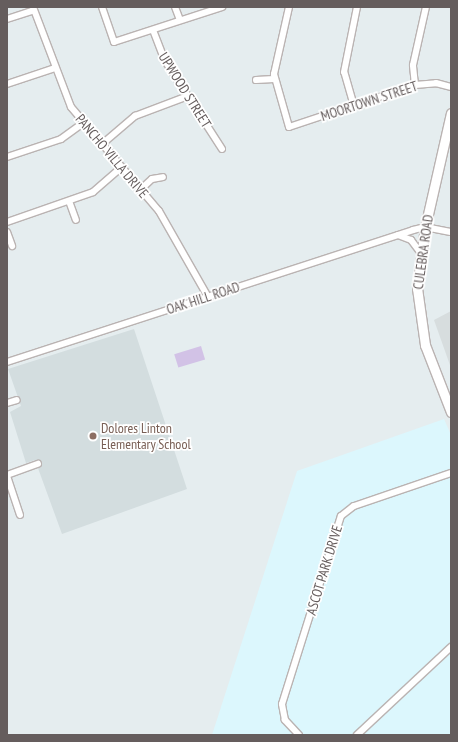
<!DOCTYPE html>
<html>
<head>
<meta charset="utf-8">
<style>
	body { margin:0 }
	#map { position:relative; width:458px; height:742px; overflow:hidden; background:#e5edef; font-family:"PT Sans Narrow",sans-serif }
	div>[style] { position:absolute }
	.commercial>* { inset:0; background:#dcf7fd }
	.industrial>* { inset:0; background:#d7ddde }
	.education>* { inset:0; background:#d3dddf }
	.green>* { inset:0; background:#d2c2e6; transform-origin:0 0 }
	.roads { filter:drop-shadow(1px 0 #bab3b2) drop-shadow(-1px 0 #bab3b2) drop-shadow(0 1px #bab3b2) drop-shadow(0 -1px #bab3b2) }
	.street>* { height:6px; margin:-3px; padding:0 3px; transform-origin:3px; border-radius:3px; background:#fff }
	.secondary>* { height:9px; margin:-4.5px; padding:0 4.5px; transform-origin:4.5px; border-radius:4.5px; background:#fff }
	.dots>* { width:11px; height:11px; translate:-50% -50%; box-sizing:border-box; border:2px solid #fff; border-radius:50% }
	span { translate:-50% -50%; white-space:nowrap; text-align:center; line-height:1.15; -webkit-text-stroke:3.5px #fff; paint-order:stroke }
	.street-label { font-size:14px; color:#655d5d }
	.education-label { font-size:14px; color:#785e54 }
	.left { translate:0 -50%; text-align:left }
	.frame { position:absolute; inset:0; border:8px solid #655d5d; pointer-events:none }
</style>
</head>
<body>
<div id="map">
	<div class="commercial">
		<div style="clip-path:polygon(444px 419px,451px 435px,451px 735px,212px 735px,297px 471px)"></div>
	</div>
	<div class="industrial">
		<div style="clip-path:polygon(451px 311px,451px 368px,434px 320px)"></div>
	</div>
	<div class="education">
		<div style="clip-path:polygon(134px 329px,187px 489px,62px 534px,35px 460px,26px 463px,10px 412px,21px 406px,8px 369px)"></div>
	</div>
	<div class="green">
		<div style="left:201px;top:346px;width:14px;height:28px;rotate:73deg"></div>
	</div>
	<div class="roads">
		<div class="street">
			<div style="left:33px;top:7px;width:107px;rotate:69.2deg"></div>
			<div style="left:71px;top:107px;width:136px;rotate:49.8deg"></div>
			<div style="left:159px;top:211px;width:99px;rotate:60.3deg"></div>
			<div style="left:102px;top:7px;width:37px;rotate:71deg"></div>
			<div style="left:114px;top:42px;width:114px;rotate:-18deg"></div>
			<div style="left:175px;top:7px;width:14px;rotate:69deg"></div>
			<div style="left:289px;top:7px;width:69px;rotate:102.6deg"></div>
			<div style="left:274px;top:74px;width:55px;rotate:74.2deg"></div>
			<div style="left:289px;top:127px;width:133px;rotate:-18.4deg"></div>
			<div style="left:415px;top:85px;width:21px;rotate:-5deg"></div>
			<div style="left:436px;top:83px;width:16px;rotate:15deg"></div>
			<div style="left:7px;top:19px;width:28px;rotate:-18deg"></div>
			<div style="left:153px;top:30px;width:31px;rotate:69deg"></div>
			<div style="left:164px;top:59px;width:107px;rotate:57.2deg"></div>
			<div style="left:256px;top:80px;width:18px;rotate:-3deg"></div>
			<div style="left:7px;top:84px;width:51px;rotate:-18.4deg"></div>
			<div style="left:415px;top:85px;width:20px;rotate:-96deg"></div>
			<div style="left:413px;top:65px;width:59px;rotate:-77.4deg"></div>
			<div style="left:354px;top:106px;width:35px;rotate:-106deg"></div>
			<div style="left:344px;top:72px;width:66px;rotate:-78.7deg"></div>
			<div style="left:101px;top:145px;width:45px;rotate:-40.5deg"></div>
			<div style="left:135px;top:116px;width:57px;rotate:-20.7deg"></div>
			<div style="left:7px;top:157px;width:57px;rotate:-18.4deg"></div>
			<div style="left:61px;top:139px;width:26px;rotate:-36deg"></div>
			<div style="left:140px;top:190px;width:16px;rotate:-43deg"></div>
			<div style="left:152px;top:179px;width:11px;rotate:-10deg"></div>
			<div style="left:69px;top:201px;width:20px;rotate:70deg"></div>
			<div style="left:7px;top:222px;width:91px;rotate:-19.2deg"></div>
			<div style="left:93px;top:192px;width:37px;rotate:-41deg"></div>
			<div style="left:7px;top:232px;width:15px;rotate:70deg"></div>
			<div style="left:398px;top:235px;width:14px;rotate:21deg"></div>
			<div style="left:411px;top:240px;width:15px;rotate:53deg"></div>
			<div style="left:7px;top:362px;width:427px;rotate:-18deg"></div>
			<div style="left:413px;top:230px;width:12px;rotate:-14deg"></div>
			<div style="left:425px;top:227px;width:26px;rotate:11deg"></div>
			<div style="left:7px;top:403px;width:10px;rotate:-17deg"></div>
			<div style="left:7px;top:475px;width:33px;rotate:-20deg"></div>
			<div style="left:7px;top:476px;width:41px;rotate:71.6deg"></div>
			<div style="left:299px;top:735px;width:21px;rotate:-133deg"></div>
			<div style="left:285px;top:720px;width:16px;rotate:-101deg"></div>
			<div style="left:282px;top:704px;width:197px;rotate:-72.6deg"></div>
			<div style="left:341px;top:516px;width:16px;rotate:-38deg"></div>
			<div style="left:354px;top:506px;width:102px;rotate:-18.8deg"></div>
			<div style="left:357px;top:735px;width:129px;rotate:-43.1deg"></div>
		</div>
		<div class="secondary">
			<div style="left:451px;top:113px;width:117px;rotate:102.8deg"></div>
			<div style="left:425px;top:227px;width:62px;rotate:97.5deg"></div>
			<div style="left:417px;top:288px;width:58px;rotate:82deg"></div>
			<div style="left:425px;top:345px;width:72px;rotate:68.8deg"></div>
		</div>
	</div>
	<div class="dots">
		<div style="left:93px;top:436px;background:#8d6e63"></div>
	</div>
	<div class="street-label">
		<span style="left:185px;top:90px;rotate:58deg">UPWOOD STREET</span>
		<span style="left:369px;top:101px;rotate:-18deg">MOORTOWN STREET</span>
		<span style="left:112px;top:156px;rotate:50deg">PANCHO VILLA DRIVE</span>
		<span style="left:423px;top:252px;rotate:-82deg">CULEBRA ROAD</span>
		<span style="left:203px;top:298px;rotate:-18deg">OAK HILL ROAD</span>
		<span style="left:324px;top:570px;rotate:-73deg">ASCOT PARK DRIVE</span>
	</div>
	<div class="education-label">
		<span class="left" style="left:101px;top:436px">Dolores Linton<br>Elementary School</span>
	</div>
	<div class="frame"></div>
</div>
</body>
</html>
